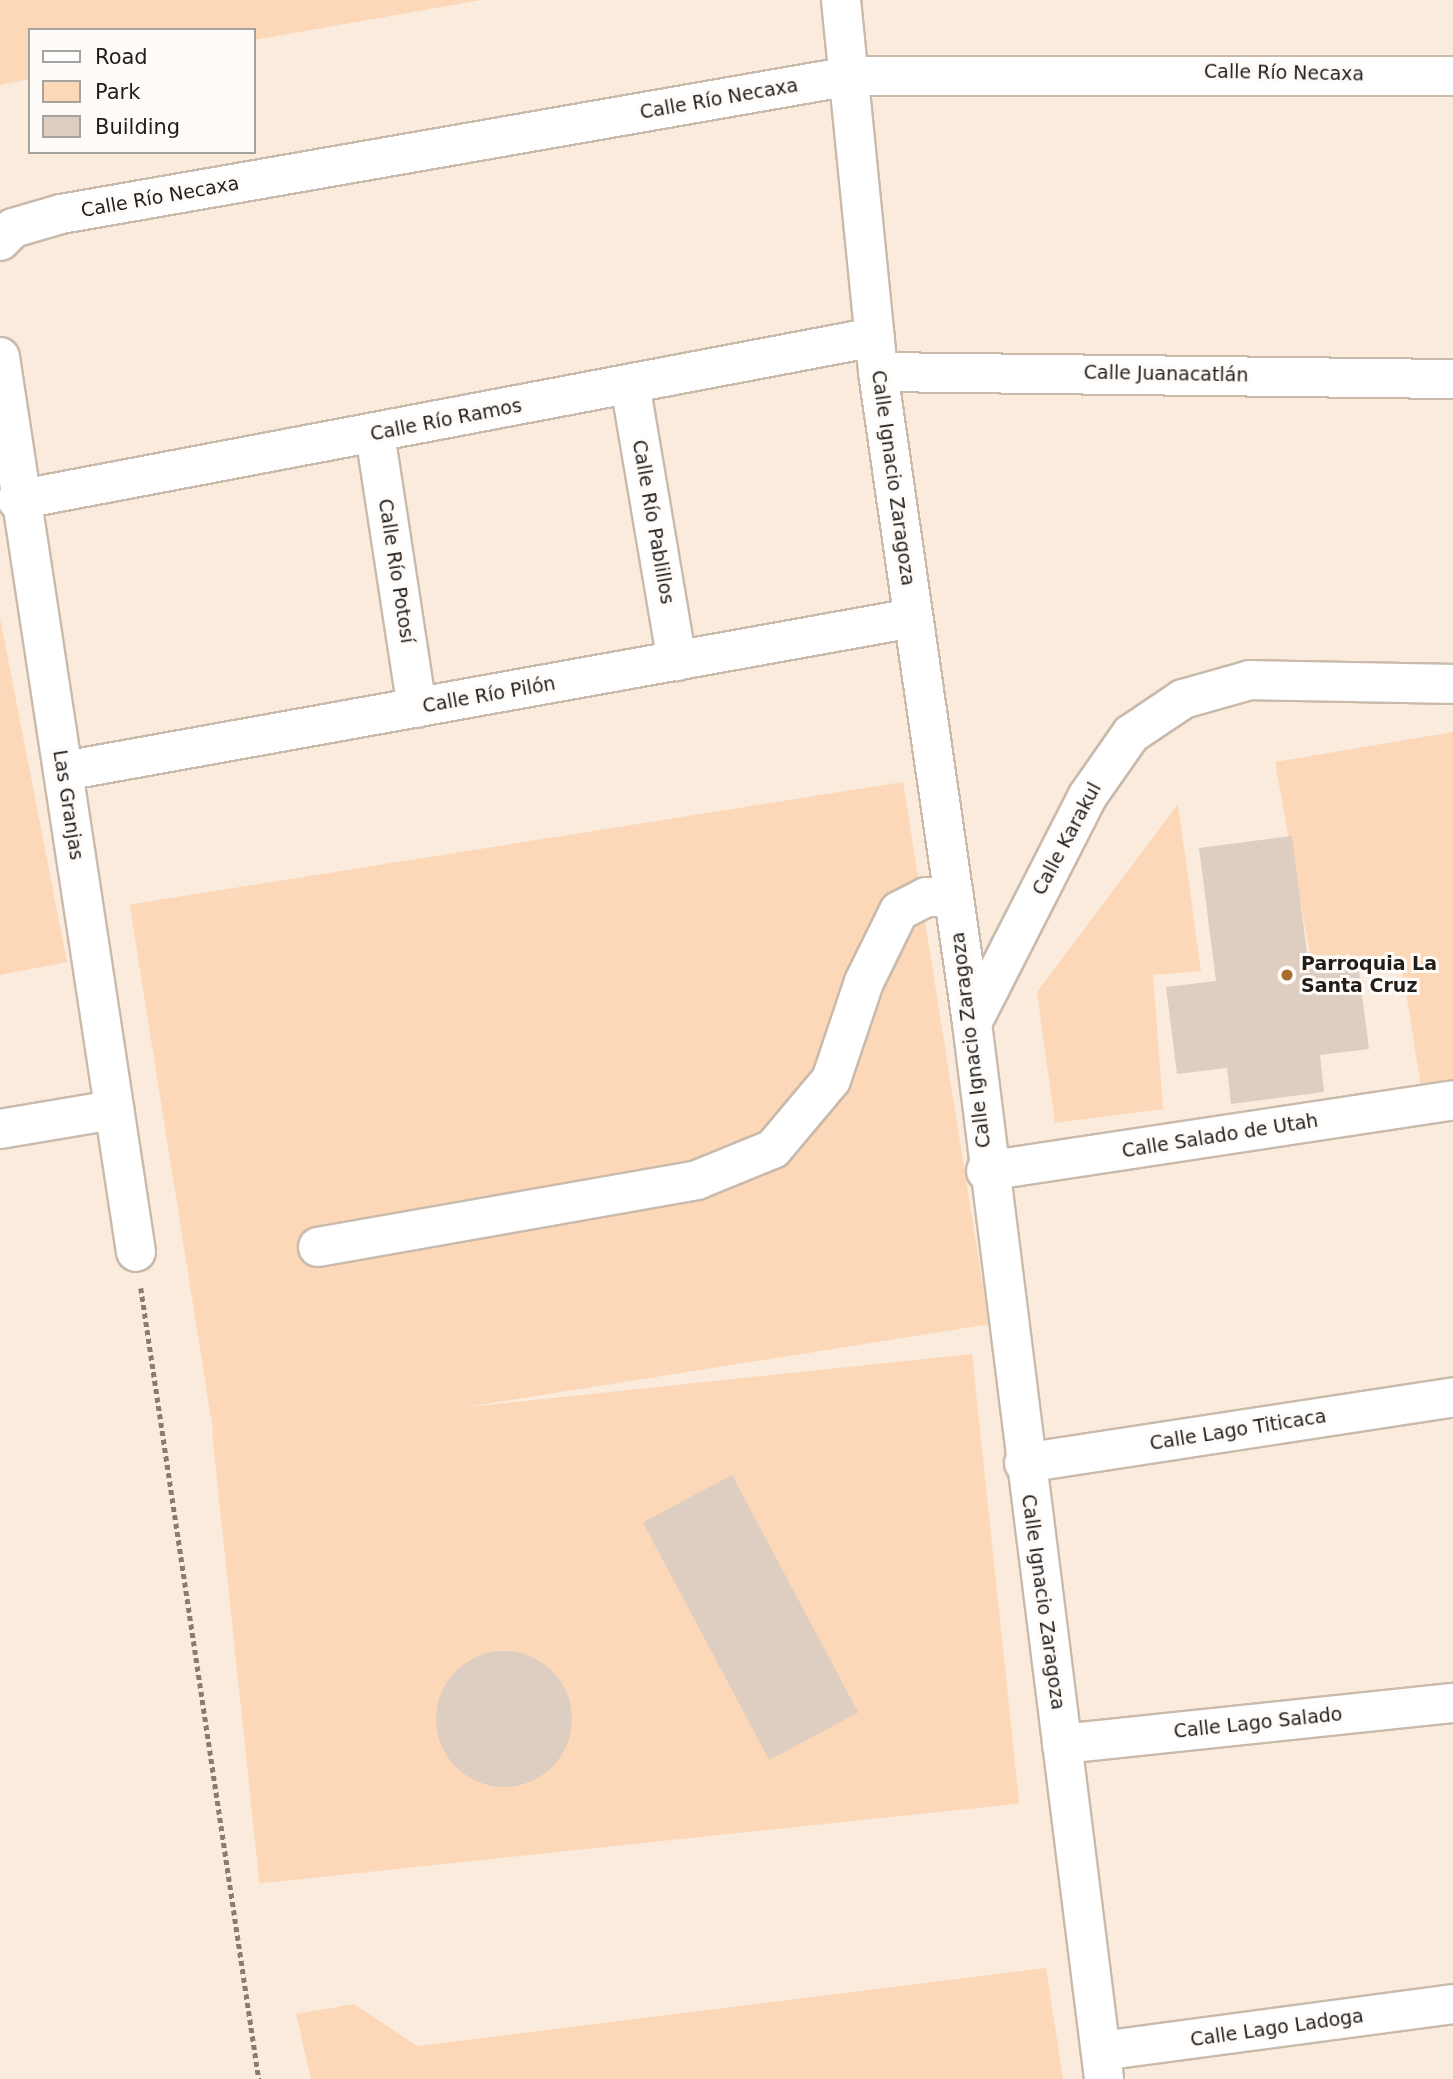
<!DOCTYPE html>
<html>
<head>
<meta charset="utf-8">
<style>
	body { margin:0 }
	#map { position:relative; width:1453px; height:2079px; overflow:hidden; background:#fbebdd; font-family:"DejaVu Sans",sans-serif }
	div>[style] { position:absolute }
	.green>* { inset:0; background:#fcd8b8; transform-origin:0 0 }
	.building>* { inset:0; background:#decec1; transform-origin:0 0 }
	.round { border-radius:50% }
	.path>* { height:4.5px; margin-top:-2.25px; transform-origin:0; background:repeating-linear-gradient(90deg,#867c73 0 5px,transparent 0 8.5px) }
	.roads { filter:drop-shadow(2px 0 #c9baac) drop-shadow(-2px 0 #c9baac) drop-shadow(0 2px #c9baac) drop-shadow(0 -2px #c9baac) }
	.minor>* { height:38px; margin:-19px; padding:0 19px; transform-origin:19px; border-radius:19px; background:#fff }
	.dots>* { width:19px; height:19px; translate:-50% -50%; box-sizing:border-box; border:4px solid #fefbf8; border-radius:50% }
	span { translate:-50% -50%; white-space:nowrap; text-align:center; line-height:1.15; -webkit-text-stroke:6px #fefbf8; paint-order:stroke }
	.street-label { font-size:19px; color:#231d18 }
	.poi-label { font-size:19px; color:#231d18; font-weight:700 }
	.left { translate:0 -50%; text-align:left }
	.legend { position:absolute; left:28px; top:28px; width:228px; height:126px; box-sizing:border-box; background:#fefbf8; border:2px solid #a6a29e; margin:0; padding:9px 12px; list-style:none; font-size:21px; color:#231d18 }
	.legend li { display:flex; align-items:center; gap:14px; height:35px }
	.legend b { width:35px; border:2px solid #a6a29e }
</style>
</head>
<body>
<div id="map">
	<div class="green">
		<div style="clip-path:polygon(0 0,481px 0,254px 40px,254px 30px,30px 30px,30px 79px,0 85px)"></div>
		<div style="clip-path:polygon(0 618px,67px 962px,0 975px)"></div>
		<div style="clip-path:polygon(1453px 732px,1453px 1082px,1421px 1086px,1400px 956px,1310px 955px,1275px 762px)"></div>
		<div style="left:903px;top:782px;width:549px;height:783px;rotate:81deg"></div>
		<div style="clip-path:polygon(1178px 804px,1201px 971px,1153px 975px,1163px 1109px,1055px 1123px,1037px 992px)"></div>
		<div style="left:972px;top:1354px;width:452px;height:764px;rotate:84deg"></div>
		<div style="clip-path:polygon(1046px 1968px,1063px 2079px,311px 2079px,296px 2014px,354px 2004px,417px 2046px)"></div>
	</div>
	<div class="building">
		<div style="clip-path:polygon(1292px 836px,1309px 969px,1358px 963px,1369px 1049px,1320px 1055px,1324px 1092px,1231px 1104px,1227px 1068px,1177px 1074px,1166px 987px,1216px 981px,1199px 848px)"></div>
		<div style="left:732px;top:1475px;width:269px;height:101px;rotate:62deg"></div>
		<div class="round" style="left:436px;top:1651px;width:136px;height:136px"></div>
	</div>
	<div class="path">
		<div style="left:141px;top:1288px;width:800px;rotate:81.52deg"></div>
	</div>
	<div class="roads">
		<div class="minor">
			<div style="left:841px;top:0;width:374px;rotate:84.3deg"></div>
			<div style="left:878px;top:372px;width:658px;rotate:81.78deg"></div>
			<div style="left:972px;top:1023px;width:1064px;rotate:82.87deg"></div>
			<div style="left:0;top:241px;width:18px;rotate:-45deg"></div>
			<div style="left:13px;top:228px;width:50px;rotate:-16.3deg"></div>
			<div style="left:61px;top:214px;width:801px;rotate:-9.92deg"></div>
			<div style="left:850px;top:76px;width:603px"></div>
			<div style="left:0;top:357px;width:905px;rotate:81.36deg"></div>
			<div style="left:878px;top:372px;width:575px;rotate:0.7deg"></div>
			<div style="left:630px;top:384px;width:281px;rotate:80.4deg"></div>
			<div style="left:375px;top:434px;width:277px;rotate:81.3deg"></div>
			<div style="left:17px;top:500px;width:873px;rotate:-10.76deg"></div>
			<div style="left:64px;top:771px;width:863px;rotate:-10.22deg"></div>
			<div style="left:972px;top:1023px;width:254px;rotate:-63deg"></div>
			<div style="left:1087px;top:797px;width:77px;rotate:-55.1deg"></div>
			<div style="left:1131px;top:734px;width:63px;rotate:-33.9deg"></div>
			<div style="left:1183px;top:699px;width:70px;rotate:-15.8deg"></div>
			<div style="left:1250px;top:680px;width:203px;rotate:1.1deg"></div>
			<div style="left:0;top:1129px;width:116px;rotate:-9.5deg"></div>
			<div style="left:986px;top:1171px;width:472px;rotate:-8.6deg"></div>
			<div style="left:318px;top:1247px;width:385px;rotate:-10deg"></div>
			<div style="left:697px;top:1180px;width:82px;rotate:-22.2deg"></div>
			<div style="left:773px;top:1149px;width:90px;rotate:-50deg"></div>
			<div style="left:831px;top:1080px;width:103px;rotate:-71.4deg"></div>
			<div style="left:864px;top:982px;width:79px;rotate:-63.8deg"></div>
			<div style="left:899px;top:911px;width:30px;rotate:-27deg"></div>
			<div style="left:926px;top:897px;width:28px"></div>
			<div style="left:1024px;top:1463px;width:434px;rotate:-8.7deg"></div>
			<div style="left:1062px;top:1744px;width:393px;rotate:-6deg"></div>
			<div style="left:1101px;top:2051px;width:355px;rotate:-7.6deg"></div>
		</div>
	</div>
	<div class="dots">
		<div style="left:1287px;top:975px;background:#a76b2e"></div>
	</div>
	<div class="street-label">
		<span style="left:1284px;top:73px;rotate:1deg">Calle Río Necaxa</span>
		<span style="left:719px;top:99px;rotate:-10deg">Calle Río Necaxa</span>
		<span style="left:160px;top:197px;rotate:-10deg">Calle Río Necaxa</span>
		<span style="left:1166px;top:374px;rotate:1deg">Calle Juanacatlán</span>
		<span style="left:446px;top:420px;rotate:-11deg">Calle Río Ramos</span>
		<span style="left:893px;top:478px;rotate:82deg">Calle Ignacio Zaragoza</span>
		<span style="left:653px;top:522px;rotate:80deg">Calle Río Pablillos</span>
		<span style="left:396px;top:571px;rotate:81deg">Calle Río Potosí</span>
		<span style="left:489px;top:695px;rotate:-10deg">Calle Río Pilón</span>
		<span style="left:68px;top:805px;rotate:81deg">Las Granjas</span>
		<span style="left:1067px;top:839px;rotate:-62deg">Calle Karakul</span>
		<span style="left:971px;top:1040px;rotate:-97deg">Calle Ignacio Zaragoza</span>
		<span style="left:1220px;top:1136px;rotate:-9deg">Calle Salado de Utah</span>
		<span style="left:1238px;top:1430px;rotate:-9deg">Calle Lago Titicaca</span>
		<span style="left:1043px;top:1602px;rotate:82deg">Calle Ignacio Zaragoza</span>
		<span style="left:1258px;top:1723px;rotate:-6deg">Calle Lago Salado</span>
		<span style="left:1277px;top:2028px;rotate:-8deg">Calle Lago Ladoga</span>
	</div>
	<div class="poi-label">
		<span class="left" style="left:1301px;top:975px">Parroquia La<br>Santa Cruz</span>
	</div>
	<ul class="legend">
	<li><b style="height:9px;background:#fff"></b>Road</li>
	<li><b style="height:19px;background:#fcd8b8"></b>Park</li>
	<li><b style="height:19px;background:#decec1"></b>Building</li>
	</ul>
</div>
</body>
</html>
